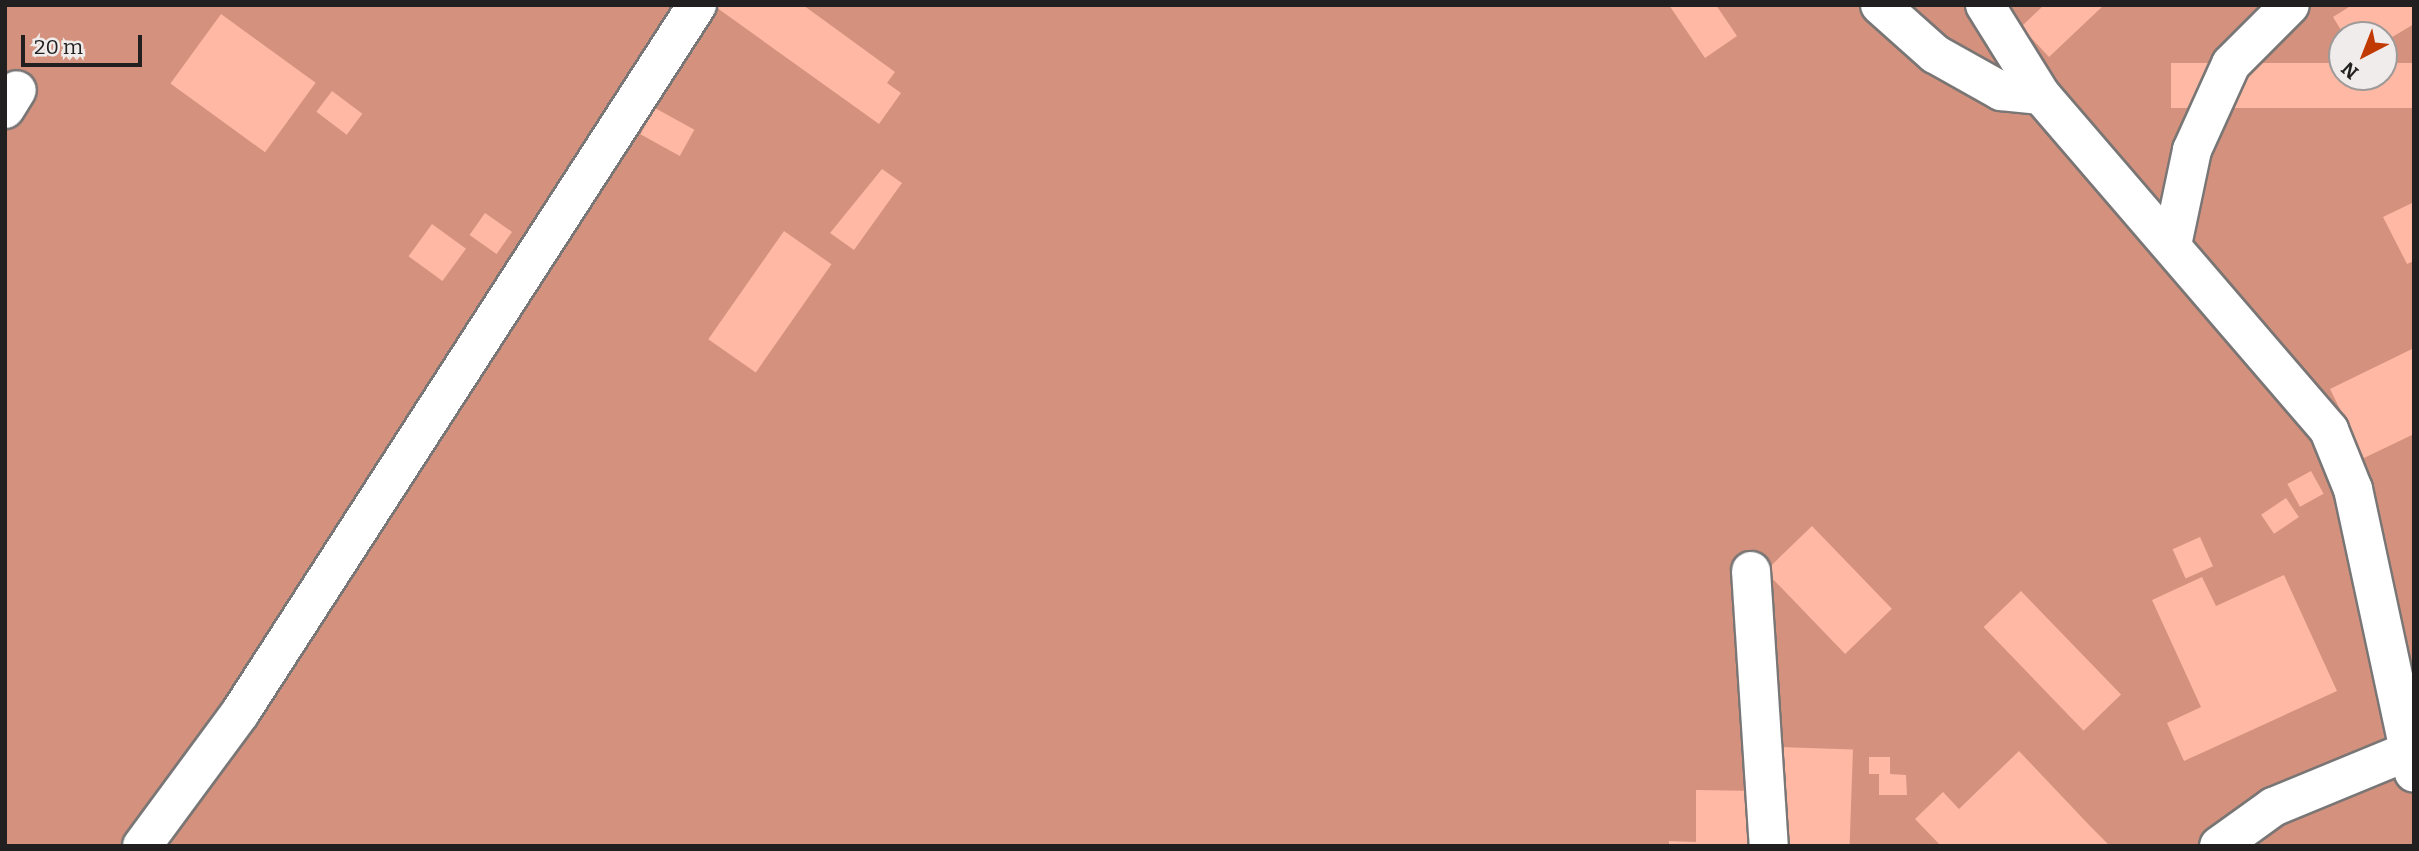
<!DOCTYPE html>
<html>
<head>
<meta charset="utf-8">
<style>
	body { margin:0 }
	#map { position:relative; width:2419px; height:851px; overflow:hidden; background:#e3dfde; font-family:Bitter,serif }
	div>[style] { position:absolute }
	.forest>* { inset:0; background:#d4917d }
	.building>* { inset:0; background:#feb8a3; transform-origin:0 0 }
	.roads { filter:drop-shadow(2px 0 #797675) drop-shadow(-2px 0 #797675) drop-shadow(0 2px #797675) drop-shadow(0 -2px #797675) }
	.street>* { height:38px; margin:-19px; padding:0 19px; transform-origin:19px; border-radius:19px; background:#fff }
	span { translate:-50% -50%; white-space:nowrap; text-align:center; line-height:1.15; -webkit-text-stroke:5px #f0eceb; paint-order:stroke }
	.frame { position:absolute; inset:0; border:7px solid #211f1f; pointer-events:none }
	.north { position:absolute; left:2328px; top:21px; width:70px; height:70px; box-sizing:border-box; background:#f0eceb; border:2px solid #9d9a99; border-radius:50%; rotate:222deg; font-size:19px; font-weight:700; line-height:28px; text-align:center; color:#211f1f }
	.north::after { content:''; display:block; margin:auto; width:24px; height:32px; background:#c13903; clip-path:polygon(50% 0,100% 100%,50% 72%,0 100%) }
	.scale { position:absolute; left:21px; top:35px; width:121px; height:32px; box-sizing:border-box; border:4px solid #211f1f; border-top:0; padding-left:9px; font-size:21px; line-height:24px; white-space:nowrap; color:#211f1f; -webkit-text-stroke:5px #f0eceb; paint-order:stroke }
</style>
</head>
<body>
<div id="map">
	<div class="forest">
		<div style="clip-path:polygon(evenodd,5px 5px,2414px 5px,2414px 846px,5px 846px,5px 5px,2342px 35px,2384px 35px,2384px 77px,2342px 77px,2342px 35px)"></div>
	</div>
	<div class="building">
		<div style="clip-path:polygon(713px 5px,803px 5px,895px 72px,887px 83px,901px 93px,879px 124px)"></div>
		<div style="clip-path:polygon(1669px 5px,1716px 5px,1737px 36px,1705px 58px)"></div>
		<div style="clip-path:polygon(2044px 5px,2104px 5px,2049px 57px,2021px 27px)"></div>
		<div style="clip-path:polygon(2352px 5px,2414px 5px,2414px 24px,2384px 42px,2384px 35px,2344px 35px,2333px 17px)"></div>
		<div style="left:221px;top:14px;width:117px;height:86px;rotate:36deg"></div>
		<div style="left:2414px;top:63px;width:45px;height:243px;rotate:90deg"></div>
		<div style="left:332px;top:91px;width:38px;height:26px;rotate:37deg"></div>
		<div style="left:655px;top:108px;width:45px;height:30px;rotate:29deg"></div>
		<div style="clip-path:polygon(882px 169px,902px 183px,854px 250px,830px 233px)"></div>
		<div style="clip-path:polygon(2414px 202px,2414px 261px,2407px 264px,2383px 217px)"></div>
		<div style="left:485px;top:213px;width:33px;height:27px;rotate:35deg"></div>
		<div style="left:432px;top:224px;width:42px;height:40px;rotate:36deg"></div>
		<div style="left:784px;top:231px;width:58px;height:132px;rotate:35deg"></div>
		<div style="clip-path:polygon(2414px 348px,2414px 434px,2364px 458px,2330px 389px)"></div>
		<div style="left:2311px;top:471px;width:26px;height:27px;rotate:61deg"></div>
		<div style="left:2286px;top:498px;width:23px;height:30px;rotate:56deg"></div>
		<div style="left:1812px;top:526px;width:115px;height:65px;rotate:46deg"></div>
		<div style="left:2200px;top:537px;width:32px;height:30px;rotate:66deg"></div>
		<div style="clip-path:polygon(2284px 575px,2337px 691px,2184px 761px,2167px 723px,2201px 707px,2152px 600px,2202px 577px,2216px 606px)"></div>
		<div style="left:2021px;top:591px;width:144px;height:52px;rotate:46deg"></div>
		<div style="left:1779px;top:747px;width:74px;height:99px;rotate:2deg"></div>
		<div style="clip-path:polygon(2019px 751px,2090px 826px,2110px 846px,1941px 846px,1915px 819px,1943px 792px,1959px 809px)"></div>
		<div style="clip-path:polygon(1869px 757px,1890px 757px,1890px 774px,1906px 775px,1907px 795px,1879px 795px,1879px 774px,1869px 774px)"></div>
		<div style="clip-path:polygon(1696px 790px,1759px 791px,1759px 846px,1669px 846px,1669px 841px,1696px 842px)"></div>
	</div>
	<div class="roads">
		<div class="street">
			<div style="left:1880px;top:5px;width:74px;rotate:41.7deg"></div>
			<div style="left:1935px;top:54px;width:76px;rotate:29.3deg"></div>
			<div style="left:2001px;top:91px;width:40px;rotate:5.7deg"></div>
			<div style="left:1985px;top:5px;width:106px;rotate:58.1deg"></div>
			<div style="left:2041px;top:95px;width:442px;rotate:49.3deg"></div>
			<div style="left:2329px;top:430px;width:64px;rotate:67.9deg"></div>
			<div style="left:2353px;top:489px;width:290px;rotate:77.9deg"></div>
			<div style="left:5px;top:109px;width:22px;rotate:-58deg"></div>
			<div style="left:2172px;top:245px;width:97px;rotate:-78.1deg"></div>
			<div style="left:2192px;top:150px;width:94px;rotate:-65.6deg"></div>
			<div style="left:2231px;top:64px;width:83px;rotate:-45deg"></div>
			<div style="left:1751px;top:571px;width:276px;rotate:86.3deg"></div>
			<div style="left:142px;top:846px;width:165px;rotate:-53.6deg"></div>
			<div style="left:240px;top:713px;width:843px;rotate:-57.16deg"></div>
			<div style="left:2219px;top:846px;width:67px;rotate:-35.8deg"></div>
			<div style="left:2273px;top:807px;width:147px;rotate:-22.4deg"></div>
		</div>
	</div>
	<div class="frame"></div>
	<div class="north">N</div>
	<div class="scale">20 m</div>
</div>
</body>
</html>
